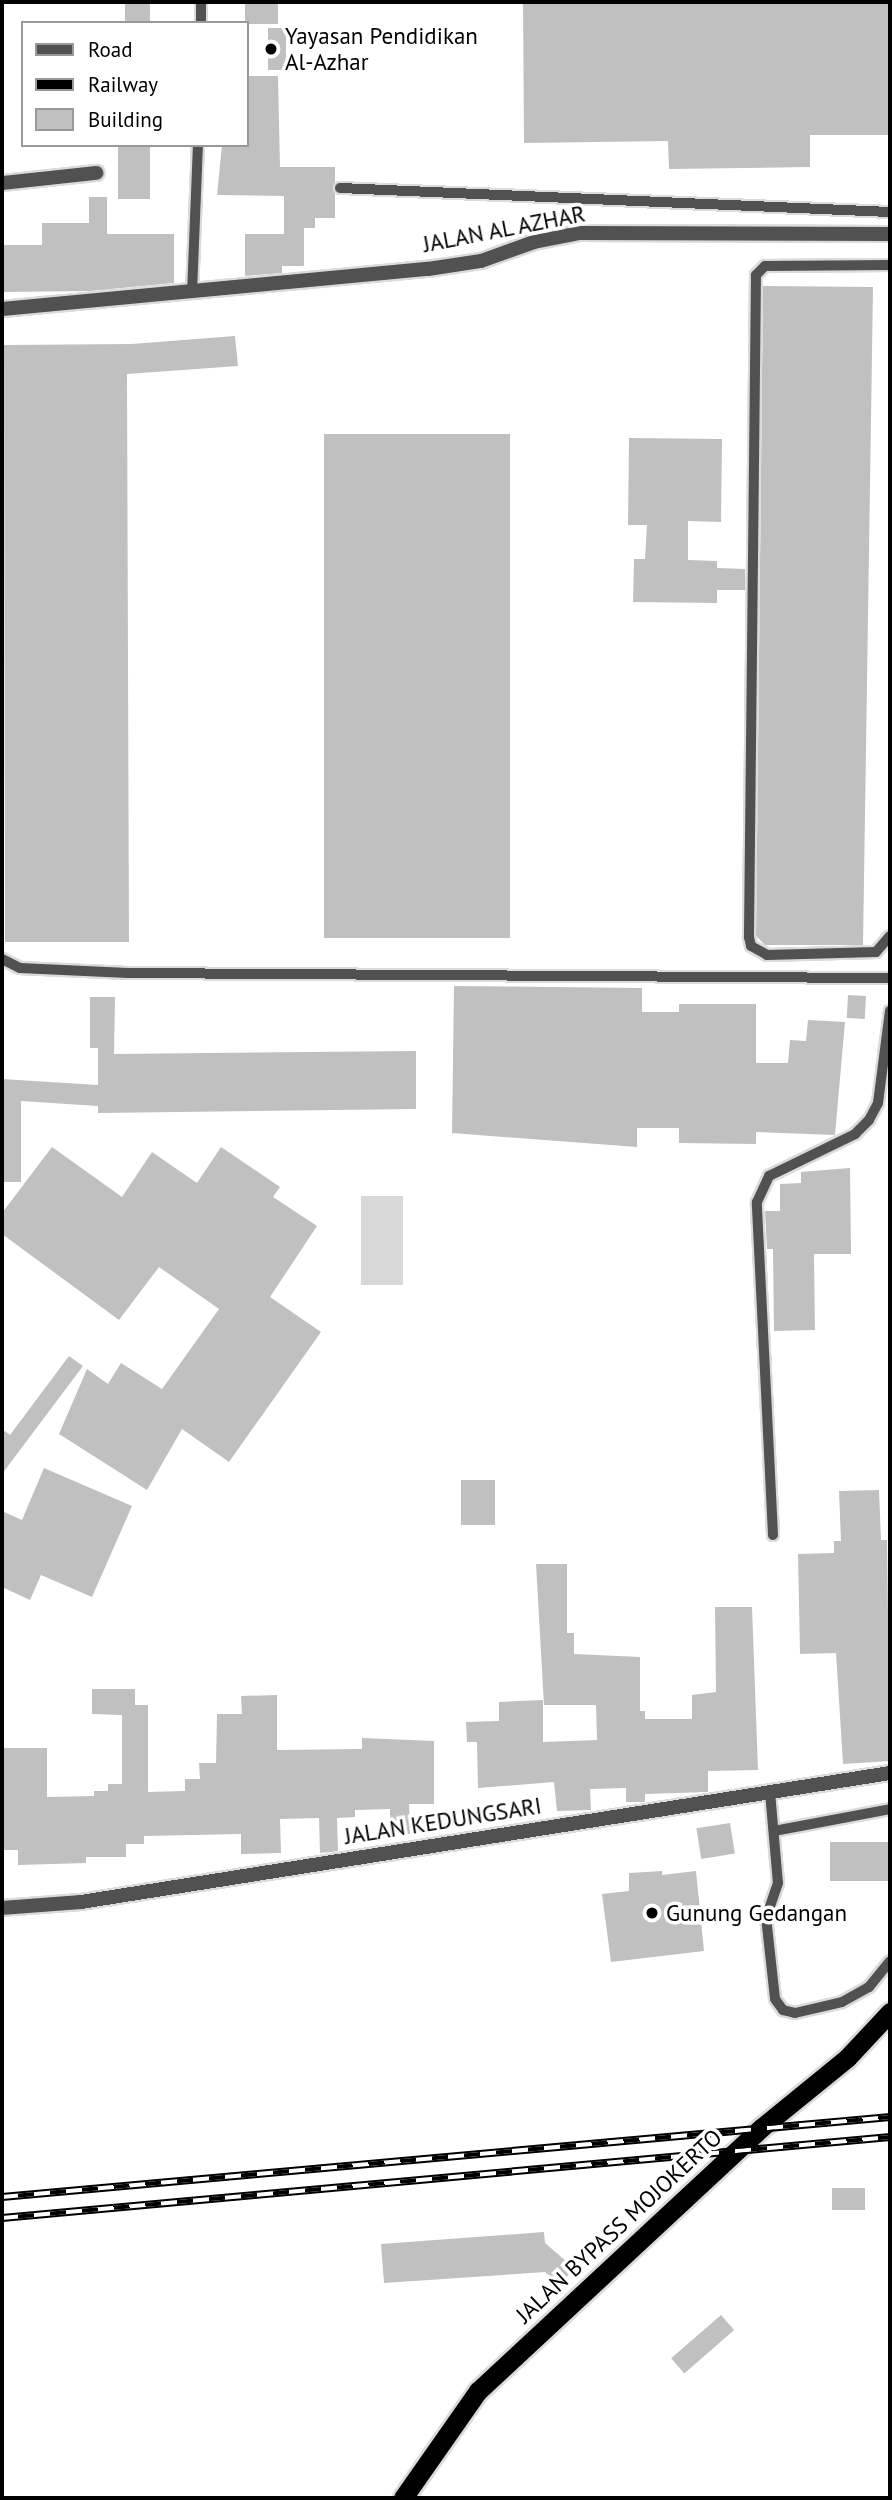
<!DOCTYPE html>
<html>
<head>
<meta charset="utf-8">
<style>
	body { margin:0 }
	#map { position:relative; width:892px; height:2500px; overflow:hidden; background:#fff; font-family:"PT Sans",sans-serif }
	div>[style] { position:absolute }
	.green>* { inset:0; background:#d8d8d8; transform-origin:0 0 }
	.building>* { inset:0; background:#c0c0c0; transform-origin:0 0 }
	.roads { filter:drop-shadow(2px 0 #dbdbdb) drop-shadow(-2px 0 #dbdbdb) drop-shadow(0 2px #dbdbdb) drop-shadow(0 -2px #dbdbdb) }
	.service>* { height:10px; margin:-5px; padding:0 5px; transform-origin:5px; border-radius:5px; background:#515151 }
	.minor>* { height:14px; margin:-7px; padding:0 7px; transform-origin:7px; border-radius:7px; background:#515151 }
	.trunk>* { height:19px; margin:-9.5px; padding:0 9.5px; transform-origin:9.5px; border-radius:9.5px; background:#000 }
	.rail>* { height:8px; margin-top:-4px; transform-origin:0; background:repeating-linear-gradient(90deg,#fff 0 16px,#000 0 32px); box-sizing:border-box; border-block:2px solid #000 }
	.dots>* { width:19px; height:19px; translate:-50% -50%; box-sizing:border-box; border:4px solid #fff; border-radius:50% }
	span { translate:-50% -50%; white-space:nowrap; text-align:center; line-height:1.15; -webkit-text-stroke:7px #fff; paint-order:stroke }
	.poi-label { font-size:23px; color:#000 }
	.left { translate:0 -50%; text-align:left }
	.street-label { font-size:23px; color:#000 }
	.frame { position:absolute; inset:0; border:4px solid #000; pointer-events:none }
	.legend { position:absolute; left:21px; top:21px; width:228px; height:126px; box-sizing:border-box; background:#fff; border:2px solid #999; margin:0; padding:9px 12px; list-style:none; font-size:21px; color:#000 }
	.legend li { display:flex; align-items:center; gap:14px; height:35px }
	.legend b { width:35px; border:2px solid #999 }
</style>
</head>
<body>
<div id="map">
	<div class="green">
		<div style="left:361px;top:1196px;width:42px;height:89px"></div>
	</div>
	<div class="building">
		<div style="left:125px;top:2px;width:25px;height:21px"></div>
		<div style="left:245px;top:2px;width:33px;height:22px"></div>
		<div style="clip-path:polygon(523px 2px,890px 2px,890px 135px,810px 135px,810px 167px,669px 169px,668px 141px,524px 143px)"></div>
		<div style="left:268px;top:28px;width:18px;height:42px"></div>
		<div style="clip-path:polygon(247px 76px,278px 76px,280px 167px,335px 167px,335px 218px,315px 218px,315px 228px,304px 228px,304px 266px,282px 266px,282px 273px,245px 276px,245px 234px,284px 234px,284px 196px,217px 195px,222px 145px,247px 145px)"></div>
		<div style="left:118px;top:145px;width:32px;height:54px"></div>
		<div style="clip-path:polygon(89px 197px,107px 197px,107px 234px,174px 234px,174px 283px,90px 291px,2px 292px,2px 245px,42px 245px,42px 223px,89px 223px)"></div>
		<div style="clip-path:polygon(763px 286px,873px 287px,863px 945px,765px 945px,756px 936px)"></div>
		<div style="clip-path:polygon(235px 336px,238px 366px,127px 374px,129px 942px,5px 942px,4px 345px,132px 344px)"></div>
		<div style="left:324px;top:434px;width:186px;height:504px"></div>
		<div style="clip-path:polygon(629px 438px,722px 439px,721px 522px,688px 521px,688px 560px,717px 561px,717px 568px,745px 569px,745px 590px,717px 590px,717px 603px,633px 602px,634px 559px,645px 559px,647px 525px,628px 525px)"></div>
		<div style="clip-path:polygon(454px 986px,642px 988px,642px 1012px,679px 1012px,679px 1004px,756px 1004px,756px 1063px,788px 1063px,790px 1040px,806px 1041px,808px 1020px,845px 1022px,835px 1135px,756px 1132px,756px 1144px,679px 1143px,679px 1128px,637px 1128px,637px 1147px,452px 1133px)"></div>
		<div style="left:848px;top:995px;width:18px;height:23px;rotate:3deg"></div>
		<div style="clip-path:polygon(90px 997px,115px 997px,114px 1054px,416px 1051px,416px 1109px,98px 1113px,98px 1106px,21px 1101px,21px 1182px,2px 1182px,2px 1079px,98px 1085px,98px 1048px,90px 1048px)"></div>
		<div style="clip-path:polygon(52px 1147px,122px 1197px,152px 1152px,197px 1183px,221px 1147px,280px 1187px,273px 1197px,317px 1226px,270px 1297px,321px 1332px,229px 1462px,182px 1429px,147px 1490px,59px 1434px,87px 1369px,108px 1384px,121px 1363px,162px 1389px,219px 1309px,159px 1267px,119px 1320px,2px 1234px,2px 1213px)"></div>
		<div style="clip-path:polygon(850px 1168px,851px 1254px,814px 1254px,815px 1330px,774px 1331px,773px 1249px,767px 1249px,765px 1211px,780px 1211px,780px 1184px,801px 1183px,801px 1172px)"></div>
		<div style="clip-path:polygon(69px 1356px,83px 1366px,2px 1474px,2px 1429px,10px 1435px)"></div>
		<div style="clip-path:polygon(44px 1468px,132px 1506px,92px 1597px,41px 1575px,30px 1600px,2px 1587px,2px 1511px,22px 1520px)"></div>
		<div style="left:461px;top:1480px;width:34px;height:45px"></div>
		<div style="clip-path:polygon(879px 1490px,881px 1540px,887px 1540px,890px 1761px,843px 1764px,836px 1653px,800px 1654px,798px 1554px,834px 1553px,834px 1541px,841px 1541px,839px 1491px)"></div>
		<div style="clip-path:polygon(536px 1564px,567px 1564px,567px 1633px,574px 1633px,574px 1654px,640px 1657px,640px 1711px,645px 1711px,645px 1719px,692px 1719px,692px 1695px,716px 1692px,715px 1607px,752px 1607px,758px 1770px,708px 1771px,708px 1792px,645px 1794px,645px 1802px,626px 1802px,626px 1788px,590px 1789px,591px 1810px,557px 1811px,554px 1782px,478px 1788px,477px 1742px,467px 1742px,466px 1722px,499px 1721px,499px 1702px,543px 1700px,543px 1742px,597px 1740px,596px 1705px,544px 1705px)"></div>
		<div style="clip-path:polygon(92px 1689px,135px 1689px,135px 1705px,148px 1705px,148px 1792px,185px 1791px,185px 1779px,200px 1779px,199px 1763px,216px 1763px,217px 1714px,242px 1714px,241px 1696px,277px 1695px,277px 1750px,362px 1749px,362px 1738px,434px 1741px,434px 1804px,409px 1804px,410px 1834px,390px 1834px,390px 1809px,355px 1810px,355px 1817px,337px 1818px,338px 1851px,331px 1852px,320px 1853px,319px 1818px,280px 1819px,281px 1853px,241px 1854px,241px 1834px,144px 1836px,144px 1844px,126px 1844px,126px 1857px,86px 1857px,86px 1863px,18px 1865px,18px 1850px,2px 1850px,2px 1748px,47px 1748px,47px 1797px,94px 1796px,94px 1791px,108px 1791px,108px 1784px,122px 1784px,122px 1715px,92px 1714px)"></div>
		<div style="left:730px;top:1823px;width:31px;height:34px;rotate:81deg"></div>
		<div style="left:890px;top:1842px;width:39px;height:60px;rotate:90deg"></div>
		<div style="clip-path:polygon(662px 1871px,662px 1875px,696px 1871px,704px 1951px,611px 1962px,602px 1894px,629px 1891px,629px 1873px)"></div>
		<div style="left:832px;top:2188px;width:33px;height:22px"></div>
		<div style="clip-path:polygon(544px 2232px,545px 2243px,574px 2268px,560px 2285px,545px 2272px,384px 2283px,381px 2244px)"></div>
		<div style="left:721px;top:2315px;width:20px;height:66px;rotate:49deg"></div>
	</div>
	<div class="roads">
		<div class="service">
			<div style="left:201px;top:23px;width:21px;rotate:-90deg"></div>
			<div style="left:340px;top:188px;width:551px;rotate:2.5deg"></div>
			<div style="left:890px;top:265px;width:125px;rotate:179.5deg"></div>
			<div style="left:765px;top:266px;width:13px;rotate:135deg"></div>
			<div style="left:756px;top:275px;width:662px;rotate:90.61deg"></div>
			<div style="left:749px;top:937px;width:9px;rotate:77deg"></div>
			<div style="left:751px;top:946px;width:18px;rotate:29deg"></div>
			<div style="left:767px;top:955px;width:109px;rotate:-1.6deg"></div>
			<div style="left:876px;top:952px;width:21px;rotate:-49deg"></div>
			<div style="left:192px;top:293px;width:148px;rotate:-87.7deg"></div>
			<div style="left:2px;top:959px;width:20px;rotate:27deg"></div>
			<div style="left:20px;top:968px;width:108px;rotate:2.7deg"></div>
			<div style="left:128px;top:973px;width:762px;rotate:0.38deg"></div>
			<div style="left:773px;top:1535px;width:333px;rotate:-92.8deg"></div>
			<div style="left:757px;top:1202px;width:29px;rotate:-65deg"></div>
			<div style="left:769px;top:1176px;width:96px;rotate:-26deg"></div>
			<div style="left:855px;top:1134px;width:20px;rotate:-45deg"></div>
			<div style="left:869px;top:1120px;width:19px;rotate:-62deg"></div>
			<div style="left:878px;top:1103px;width:93px;rotate:-82.6deg"></div>
			<div style="left:770px;top:1792px;width:91px;rotate:85deg"></div>
			<div style="left:778px;top:1883px;width:36px;rotate:109deg"></div>
			<div style="left:766px;top:1917px;width:82px;rotate:83.7deg"></div>
			<div style="left:775px;top:1999px;width:14px;rotate:54deg"></div>
			<div style="left:783px;top:2010px;width:12px;rotate:14deg"></div>
			<div style="left:795px;top:2013px;width:48px;rotate:-13.2deg"></div>
			<div style="left:842px;top:2002px;width:31px;rotate:-29deg"></div>
			<div style="left:869px;top:1987px;width:33px;rotate:-51deg"></div>
			<div style="left:774px;top:1831px;width:118px;rotate:-10.7deg"></div>
		</div>
		<div class="minor">
			<div style="left:2px;top:183px;width:95px;rotate:-6.1deg"></div>
			<div style="left:2px;top:309px;width:428px;rotate:-5.4deg"></div>
			<div style="left:428px;top:269px;width:54px;rotate:-8.6deg"></div>
			<div style="left:481px;top:261px;width:56px;rotate:-19.7deg"></div>
			<div style="left:534px;top:242px;width:47px;rotate:-11.1deg"></div>
			<div style="left:580px;top:233px;width:310px;rotate:0.2deg"></div>
			<div style="left:2px;top:1908px;width:79px;rotate:-4.3deg"></div>
			<div style="left:81px;top:1902px;width:819px;rotate:-9.06deg"></div>
		</div>
		<div class="trunk">
			<div style="left:403px;top:2498px;width:131px;rotate:-55deg"></div>
			<div style="left:478px;top:2391px;width:386px;rotate:-42.9deg"></div>
			<div style="left:761px;top:2128px;width:111px;rotate:-39.1deg"></div>
			<div style="left:847px;top:2058px;width:63px;rotate:-46.9deg"></div>
		</div>
	</div>
	<div class="rail">
		<div style="left:2px;top:2197px;width:892px;rotate:-5.15deg"></div>
		<div style="left:2px;top:2218px;width:892px;rotate:-5.21deg"></div>
	</div>
	<div class="dots">
		<div style="left:271px;top:49px;background:#000"></div>
		<div style="left:652px;top:1913px;background:#000"></div>
	</div>
	<div class="poi-label">
		<span class="left" style="left:285px;top:49px">Yayasan Pendidikan<br>Al-Azhar</span>
		<span class="left" style="left:666px;top:1913px">Gunung Gedangan</span>
	</div>
	<div class="street-label">
		<span style="left:504px;top:229px;rotate:-11deg">JALAN AL AZHAR</span>
		<span style="left:443px;top:1821px;rotate:-9deg">JALAN KEDUNGSARI</span>
		<span style="left:619px;top:2226px;rotate:-43deg">JALAN BYPASS MOJOKERTO</span>
	</div>
	<div class="frame"></div>
	<ul class="legend">
	<li><b style="height:9px;background:#515151"></b>Road</li>
	<li><b style="height:9px;background:#000"></b>Railway</li>
	<li><b style="height:19px;background:#c0c0c0"></b>Building</li>
	</ul>
</div>
</body>
</html>
